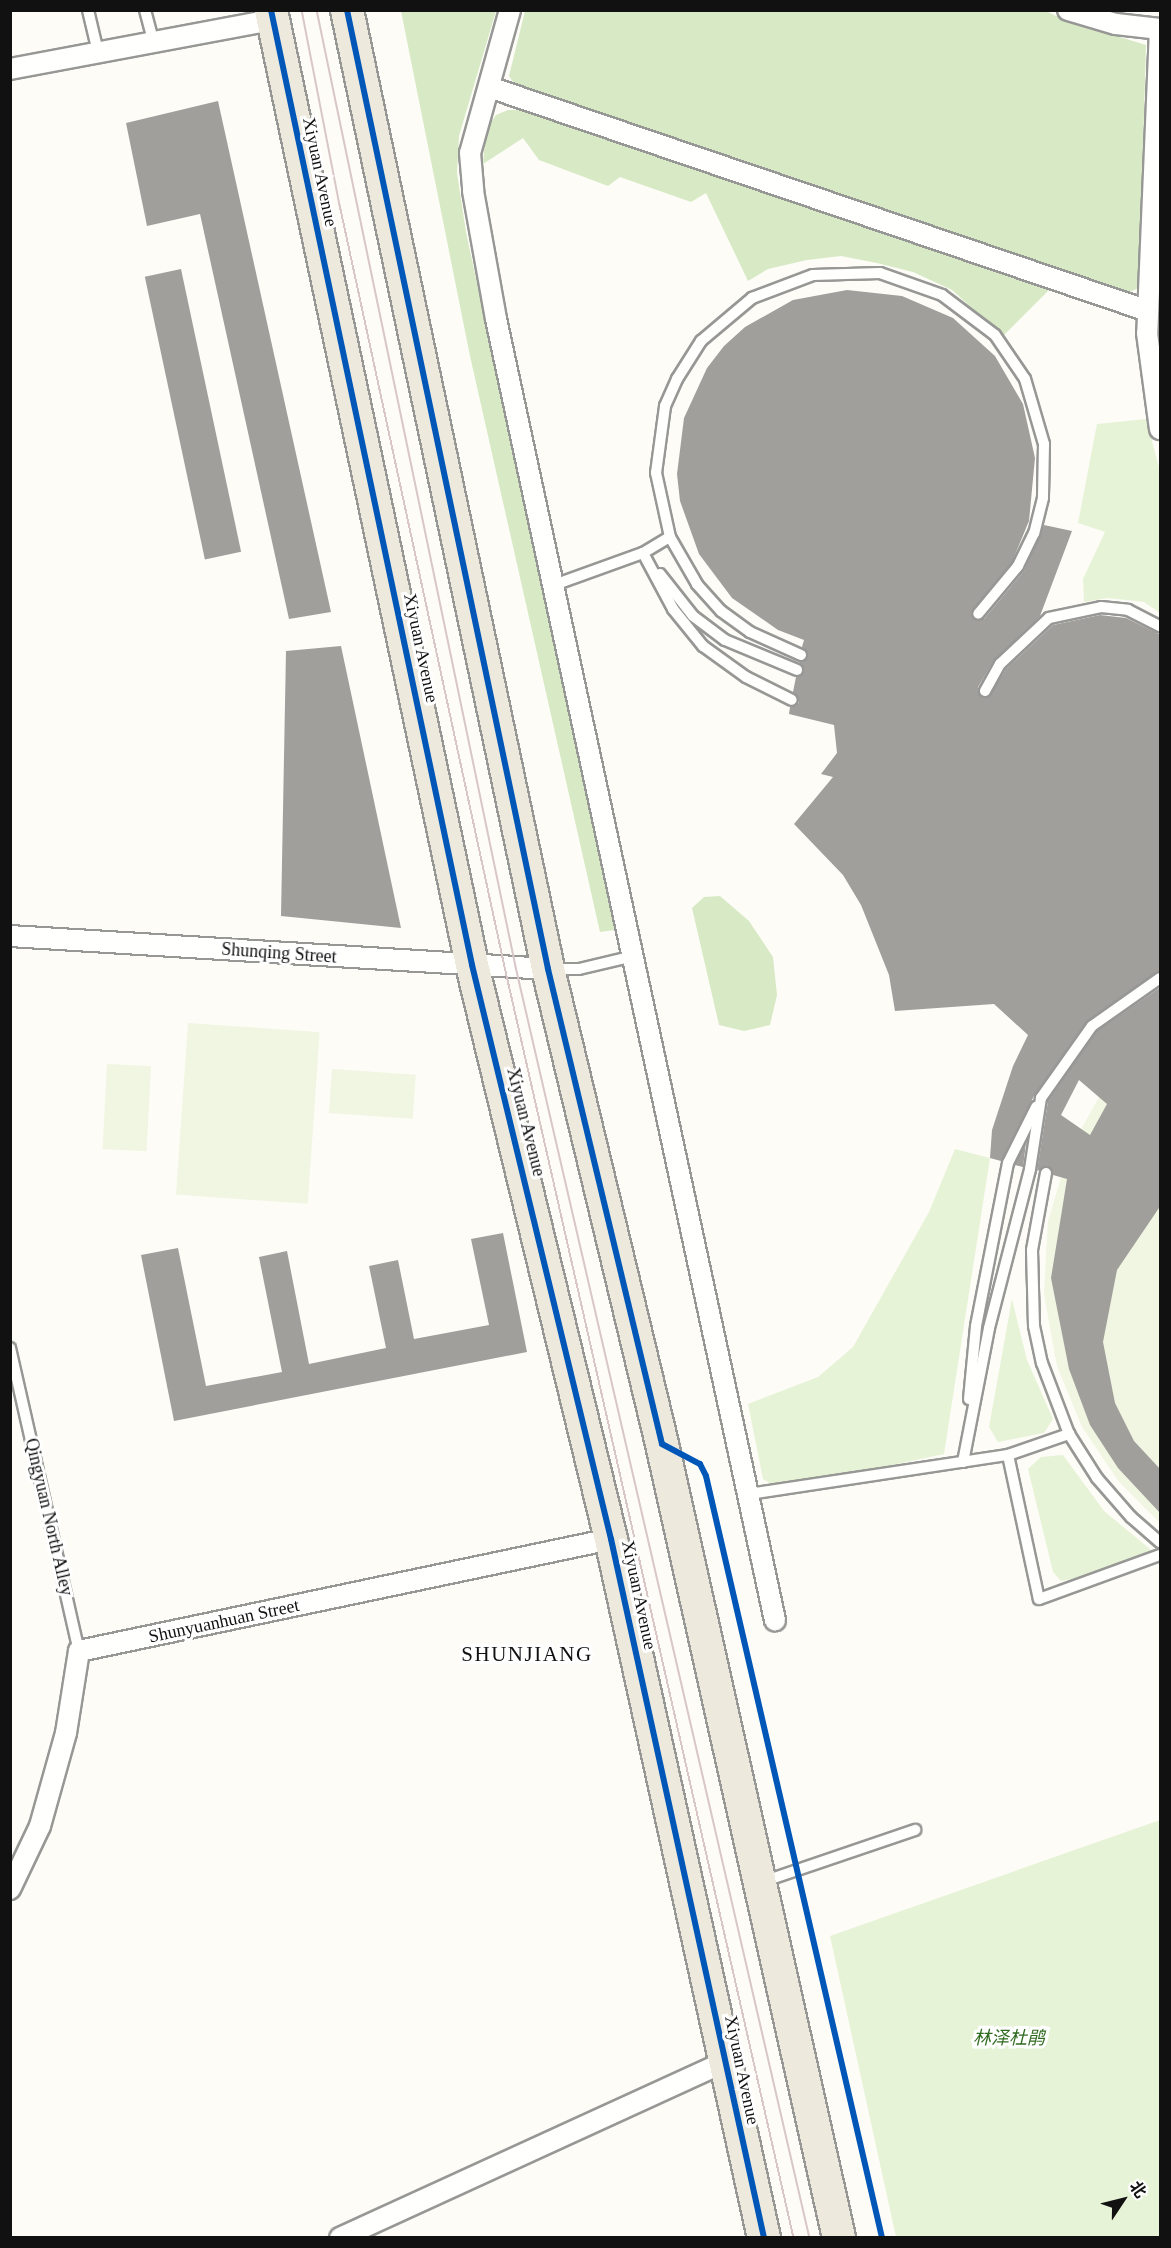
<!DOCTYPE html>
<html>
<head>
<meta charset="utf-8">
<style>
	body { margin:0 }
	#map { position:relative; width:1171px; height:2248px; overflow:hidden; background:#fdfcf7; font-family:"Times New Roman","Noto Sans SC",serif }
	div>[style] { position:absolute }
	.green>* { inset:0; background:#e7f3d7 }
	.forest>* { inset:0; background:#d8eac5 }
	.pitch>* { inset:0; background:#f0f6e1; transform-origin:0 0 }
	.building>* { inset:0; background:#a19f9c; transform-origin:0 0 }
	.roads { filter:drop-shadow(2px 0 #979795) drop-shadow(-2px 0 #979795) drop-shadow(0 2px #979795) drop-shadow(0 -2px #979795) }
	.lane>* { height:10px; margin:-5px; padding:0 5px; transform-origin:5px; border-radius:5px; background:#fffffe }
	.street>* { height:20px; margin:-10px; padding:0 10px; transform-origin:10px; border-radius:10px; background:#fffffe }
	.primary>* { height:32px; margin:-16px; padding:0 16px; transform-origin:16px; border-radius:16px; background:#ede9dc }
	.tram>* { height:1.5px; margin:-0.75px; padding:0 0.75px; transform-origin:0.75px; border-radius:0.75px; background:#d9c6c7 }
	.cycleway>* { height:6px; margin:-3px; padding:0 3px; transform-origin:3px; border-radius:3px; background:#0057b8 }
	span { translate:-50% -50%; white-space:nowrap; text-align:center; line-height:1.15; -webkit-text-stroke:6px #fff; paint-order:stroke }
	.street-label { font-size:18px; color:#111 }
	.park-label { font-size:18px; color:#2f6b1f; font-style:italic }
	.quarter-label { font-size:21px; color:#111; letter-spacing:1.5px }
	.frame { position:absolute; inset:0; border:12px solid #111; pointer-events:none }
	.north { position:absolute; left:1093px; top:2170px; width:60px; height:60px; -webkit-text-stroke:4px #fff; paint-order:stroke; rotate:55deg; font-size:16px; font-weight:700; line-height:24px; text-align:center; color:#111 }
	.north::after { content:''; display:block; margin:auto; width:21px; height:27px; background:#111; clip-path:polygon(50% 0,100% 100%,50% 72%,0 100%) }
</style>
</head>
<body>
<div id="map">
	<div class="green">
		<div style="clip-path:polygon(1146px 419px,1160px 471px,1160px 613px,1144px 602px,1108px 598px,1084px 602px,1083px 579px,1105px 532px,1078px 523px,1097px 424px)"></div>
		<div style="clip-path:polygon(955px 1149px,990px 1158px,944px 1454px,780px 1489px,763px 1479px,748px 1404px,818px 1377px,853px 1347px,929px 1212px)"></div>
		<div style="clip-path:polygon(1012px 1299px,1027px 1360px,1053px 1419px,1044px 1433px,998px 1442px,989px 1427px)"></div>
		<div style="clip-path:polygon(1063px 1455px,1104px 1511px,1156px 1554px,1149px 1565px,1061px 1581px,1053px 1572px,1028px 1469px,1041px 1457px)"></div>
		<div style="clip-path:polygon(1160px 1820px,1160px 2237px,896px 2237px,830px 1936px)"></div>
	</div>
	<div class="forest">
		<div style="clip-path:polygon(401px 11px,496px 11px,459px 136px,457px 173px,466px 232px,615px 930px,600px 932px,470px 356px)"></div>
		<div style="clip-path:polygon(525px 11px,1046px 11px,1064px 20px,1146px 45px,1139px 288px,1127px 293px,517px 88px,509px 76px)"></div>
		<div style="clip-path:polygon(508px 110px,524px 110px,1049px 290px,1003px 336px,952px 290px,913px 272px,877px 263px,841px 256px,807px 260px,768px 269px,748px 281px,706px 193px,691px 202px,620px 177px,608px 186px,539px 160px,523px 138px,483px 164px,486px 129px,496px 115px)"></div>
		<div style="clip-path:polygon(720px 896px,749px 921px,773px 957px,777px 995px,770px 1025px,744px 1031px,719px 1025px,692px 908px,704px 897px)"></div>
	</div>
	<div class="pitch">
		<div style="left:188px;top:1023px;width:132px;height:172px;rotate:4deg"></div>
		<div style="clip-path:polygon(1160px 1029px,1160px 1523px,1119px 1482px,1082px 1427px,1057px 1366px,1044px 1294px,1048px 1221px,1069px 1151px,1104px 1088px)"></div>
		<div style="left:107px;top:1064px;width:44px;height:85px;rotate:3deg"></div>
		<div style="left:332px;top:1069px;width:84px;height:44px;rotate:4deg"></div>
	</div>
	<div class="building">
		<div style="clip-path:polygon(218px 101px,331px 612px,289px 619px,200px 214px,147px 226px,126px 123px)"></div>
		<div style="left:181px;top:269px;width:289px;height:37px;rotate:78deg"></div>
		<div style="clip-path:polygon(847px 290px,902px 296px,953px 318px,995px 356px,1023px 404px,1035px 458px,1029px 521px,1012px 562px,972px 610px,973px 619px,984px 619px,1024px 571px,1044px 525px,1072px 531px,1040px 616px,994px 660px,978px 687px,979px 695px,989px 697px,1006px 669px,1053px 625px,1100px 615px,1126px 618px,1161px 635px,1161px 971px,1086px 1022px,1035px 1094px,1001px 1161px,990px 1158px,992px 1130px,1013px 1066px,1028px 1035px,994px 1004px,895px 1011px,889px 975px,861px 905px,843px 875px,794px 824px,833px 777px,821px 774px,837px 753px,834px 725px,789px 714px,790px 707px,799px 703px,793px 692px,796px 677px,804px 672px,799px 662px,808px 658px,802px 647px,804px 640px,778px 630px,732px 598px,699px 554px,680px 501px,677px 474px,684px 418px,707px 368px,724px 346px,745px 327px,793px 300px)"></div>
		<div style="clip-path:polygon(341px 646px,401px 928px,281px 916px,286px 651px)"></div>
		<div style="clip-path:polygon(evenodd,1161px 987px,1161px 1205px,1117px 1270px,1103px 1342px,1115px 1403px,1134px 1441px,1161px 1470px,1161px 1514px,1118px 1468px,1090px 1425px,1069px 1369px,1051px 1278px,1067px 1179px,1053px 1175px,1048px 1166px,1037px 1171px,1048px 1101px,1097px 1031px,1161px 987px,1079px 1080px,1107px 1104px,1090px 1135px,1061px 1115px,1079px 1080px)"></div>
		<div style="clip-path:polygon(1026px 1143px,1023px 1167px,1015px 1165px)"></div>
		<div style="clip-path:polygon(503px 1233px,527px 1352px,174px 1421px,141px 1255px,178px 1248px,206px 1386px,282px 1372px,259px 1257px,287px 1251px,309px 1364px,386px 1348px,369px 1266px,398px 1260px,414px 1339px,489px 1325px,471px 1239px)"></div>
	</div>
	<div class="roads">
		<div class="lane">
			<div style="left:88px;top:10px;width:43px;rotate:76.6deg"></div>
			<div style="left:145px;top:10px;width:31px;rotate:75deg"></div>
			<div style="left:643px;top:553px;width:64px;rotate:61.8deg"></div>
			<div style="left:673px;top:609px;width:48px;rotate:51deg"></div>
			<div style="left:703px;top:646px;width:53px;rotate:35.8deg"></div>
			<div style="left:746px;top:677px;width:51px;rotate:26.6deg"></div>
			<div style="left:660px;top:574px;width:53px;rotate:51.8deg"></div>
			<div style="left:693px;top:616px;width:40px;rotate:37deg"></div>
			<div style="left:725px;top:640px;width:78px;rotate:22.6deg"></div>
			<div style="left:554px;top:585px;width:95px;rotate:-19.8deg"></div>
			<div style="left:643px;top:553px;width:31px;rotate:-31deg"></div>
			<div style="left:801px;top:655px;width:56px;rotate:-155.7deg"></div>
			<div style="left:750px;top:632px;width:36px;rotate:-144deg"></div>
			<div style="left:721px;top:611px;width:36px;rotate:-132deg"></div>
			<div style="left:697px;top:584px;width:54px;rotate:-119.9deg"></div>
			<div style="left:670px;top:537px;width:66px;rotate:-102.3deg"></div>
			<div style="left:656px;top:473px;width:68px;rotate:-82.3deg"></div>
			<div style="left:665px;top:406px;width:30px;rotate:-66deg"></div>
			<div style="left:677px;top:379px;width:45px;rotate:-57.7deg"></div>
			<div style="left:701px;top:341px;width:67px;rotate:-40.1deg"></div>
			<div style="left:752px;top:298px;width:65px;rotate:-20.7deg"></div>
			<div style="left:813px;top:275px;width:67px;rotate:-1.7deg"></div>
			<div style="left:880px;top:273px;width:66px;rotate:19.5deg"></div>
			<div style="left:942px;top:295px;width:66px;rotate:37deg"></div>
			<div style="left:995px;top:335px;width:53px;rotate:55.7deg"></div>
			<div style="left:1025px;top:379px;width:68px;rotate:73.7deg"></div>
			<div style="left:1044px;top:444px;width:54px;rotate:91.1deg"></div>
			<div style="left:1043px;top:498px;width:36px;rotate:104deg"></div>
			<div style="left:1034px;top:533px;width:37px;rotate:116deg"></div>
			<div style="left:1018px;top:566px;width:62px;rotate:129.8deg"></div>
			<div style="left:985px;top:691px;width:31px;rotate:-61deg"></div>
			<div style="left:1000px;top:664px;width:67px;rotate:-43.2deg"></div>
			<div style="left:1049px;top:618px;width:53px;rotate:-11.9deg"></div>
			<div style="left:1101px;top:607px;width:27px;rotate:6deg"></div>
			<div style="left:1128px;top:610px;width:36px;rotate:27deg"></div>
			<div style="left:552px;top:969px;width:27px"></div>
			<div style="left:579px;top:969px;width:57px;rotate:-13.3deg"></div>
			<div style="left:1046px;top:1173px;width:78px;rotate:100.3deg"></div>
			<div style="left:1032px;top:1250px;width:76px;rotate:88.5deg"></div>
			<div style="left:1034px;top:1326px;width:38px;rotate:78deg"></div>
			<div style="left:1042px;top:1363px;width:76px;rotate:69.2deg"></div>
			<div style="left:1069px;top:1434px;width:52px;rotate:57.5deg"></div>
			<div style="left:1097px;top:1478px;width:52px;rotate:48.9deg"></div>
			<div style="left:1131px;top:1517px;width:38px;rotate:41deg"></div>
			<div style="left:10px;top:1348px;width:311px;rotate:77.2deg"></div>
			<div style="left:969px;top:1399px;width:73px;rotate:-84.5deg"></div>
			<div style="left:976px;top:1326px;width:166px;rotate:-78.9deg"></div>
			<div style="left:1008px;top:1163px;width:63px;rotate:-63.4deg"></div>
			<div style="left:1008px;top:1455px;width:147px;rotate:77.9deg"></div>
			<div style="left:1039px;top:1599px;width:129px;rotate:-20deg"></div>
			<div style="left:963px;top:1462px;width:136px;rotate:-79deg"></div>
			<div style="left:989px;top:1328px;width:164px;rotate:-75.5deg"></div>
			<div style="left:1030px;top:1169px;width:72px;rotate:-81.2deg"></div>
			<div style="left:1041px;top:1098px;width:88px;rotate:-54.7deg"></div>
			<div style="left:1092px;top:1026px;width:83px;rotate:-35.2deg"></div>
			<div style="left:749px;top:1494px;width:262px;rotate:-8.6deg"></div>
			<div style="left:1008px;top:1455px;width:65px;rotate:-19deg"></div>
			<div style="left:762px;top:1882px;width:162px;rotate:-18.8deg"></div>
		</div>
		<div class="street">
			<div style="left:510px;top:10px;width:148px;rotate:105.6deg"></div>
			<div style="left:470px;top:153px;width:38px;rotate:85deg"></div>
			<div style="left:473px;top:191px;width:130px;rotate:79.8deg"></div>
			<div style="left:496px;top:319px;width:1331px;rotate:77.9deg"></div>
			<div style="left:1068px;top:10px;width:50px;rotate:16.3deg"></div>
			<div style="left:1116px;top:24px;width:44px;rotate:6.5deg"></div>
			<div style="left:1160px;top:29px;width:304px;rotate:92.4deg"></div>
			<div style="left:1147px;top:333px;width:97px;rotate:82.3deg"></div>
			<div style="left:10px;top:69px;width:268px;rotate:-10.6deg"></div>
			<div style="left:489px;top:87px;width:696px;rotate:18.77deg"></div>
			<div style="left:10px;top:936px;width:539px;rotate:3.51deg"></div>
			<div style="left:10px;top:1889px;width:70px;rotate:-64.5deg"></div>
			<div style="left:40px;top:1826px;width:97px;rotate:-74.4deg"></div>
			<div style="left:66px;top:1733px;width:83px;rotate:-81deg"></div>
			<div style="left:79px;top:1651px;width:544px;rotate:-11.89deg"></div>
			<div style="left:340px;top:2238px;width:423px;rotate:-24.6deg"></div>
		</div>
		<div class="primary">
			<div style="left:271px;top:10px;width:976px;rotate:78.11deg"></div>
			<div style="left:472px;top:965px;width:591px;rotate:76.39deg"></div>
			<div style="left:611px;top:1539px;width:716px;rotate:77.65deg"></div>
			<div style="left:347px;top:10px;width:980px;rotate:78.16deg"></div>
			<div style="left:548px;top:969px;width:488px;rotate:76.5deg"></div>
			<div style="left:662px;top:1444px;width:813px;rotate:77.43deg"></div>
		</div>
	</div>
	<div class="tram">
		<div style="left:302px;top:10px;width:199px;rotate:79deg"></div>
		<div style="left:340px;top:205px;width:780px;rotate:77.78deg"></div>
		<div style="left:505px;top:967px;width:1303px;rotate:77.19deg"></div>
		<div style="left:317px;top:10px;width:977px;rotate:78.25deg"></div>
		<div style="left:516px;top:967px;width:1305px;rotate:76.98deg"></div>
	</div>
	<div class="cycleway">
		<div style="left:271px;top:10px;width:976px;rotate:78.11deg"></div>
		<div style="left:472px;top:965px;width:591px;rotate:76.39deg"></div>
		<div style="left:611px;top:1539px;width:716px;rotate:77.65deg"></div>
		<div style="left:347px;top:10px;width:980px;rotate:78.16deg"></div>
		<div style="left:548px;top:969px;width:488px;rotate:76.5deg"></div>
		<div style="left:662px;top:1444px;width:43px;rotate:27.8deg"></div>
		<div style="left:700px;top:1464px;width:13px;rotate:63deg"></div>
		<div style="left:706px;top:1476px;width:782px;rotate:76.99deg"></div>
	</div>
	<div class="street-label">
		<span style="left:320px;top:172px;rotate:78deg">Xiyuan Avenue</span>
		<span style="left:421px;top:648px;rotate:78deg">Xiyuan Avenue</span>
		<span style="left:279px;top:953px;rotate:4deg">Shunqing Street</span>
		<span style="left:526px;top:1122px;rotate:76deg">Xiyuan Avenue</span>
		<span style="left:49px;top:1517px;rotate:77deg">Qingyuan North Alley</span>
		<span style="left:639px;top:1595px;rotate:78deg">Xiyuan Avenue</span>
		<span style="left:224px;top:1621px;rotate:-12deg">Shunyuanhuan Street</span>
		<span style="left:742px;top:2070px;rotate:78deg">Xiyuan Avenue</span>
	</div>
	<div class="park-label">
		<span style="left:1009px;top:2038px">林泽杜鹃</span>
	</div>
	<div class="quarter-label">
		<span style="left:527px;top:1654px">SHUNJIANG</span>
	</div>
	<div class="frame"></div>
	<div class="north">北</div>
</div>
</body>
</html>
